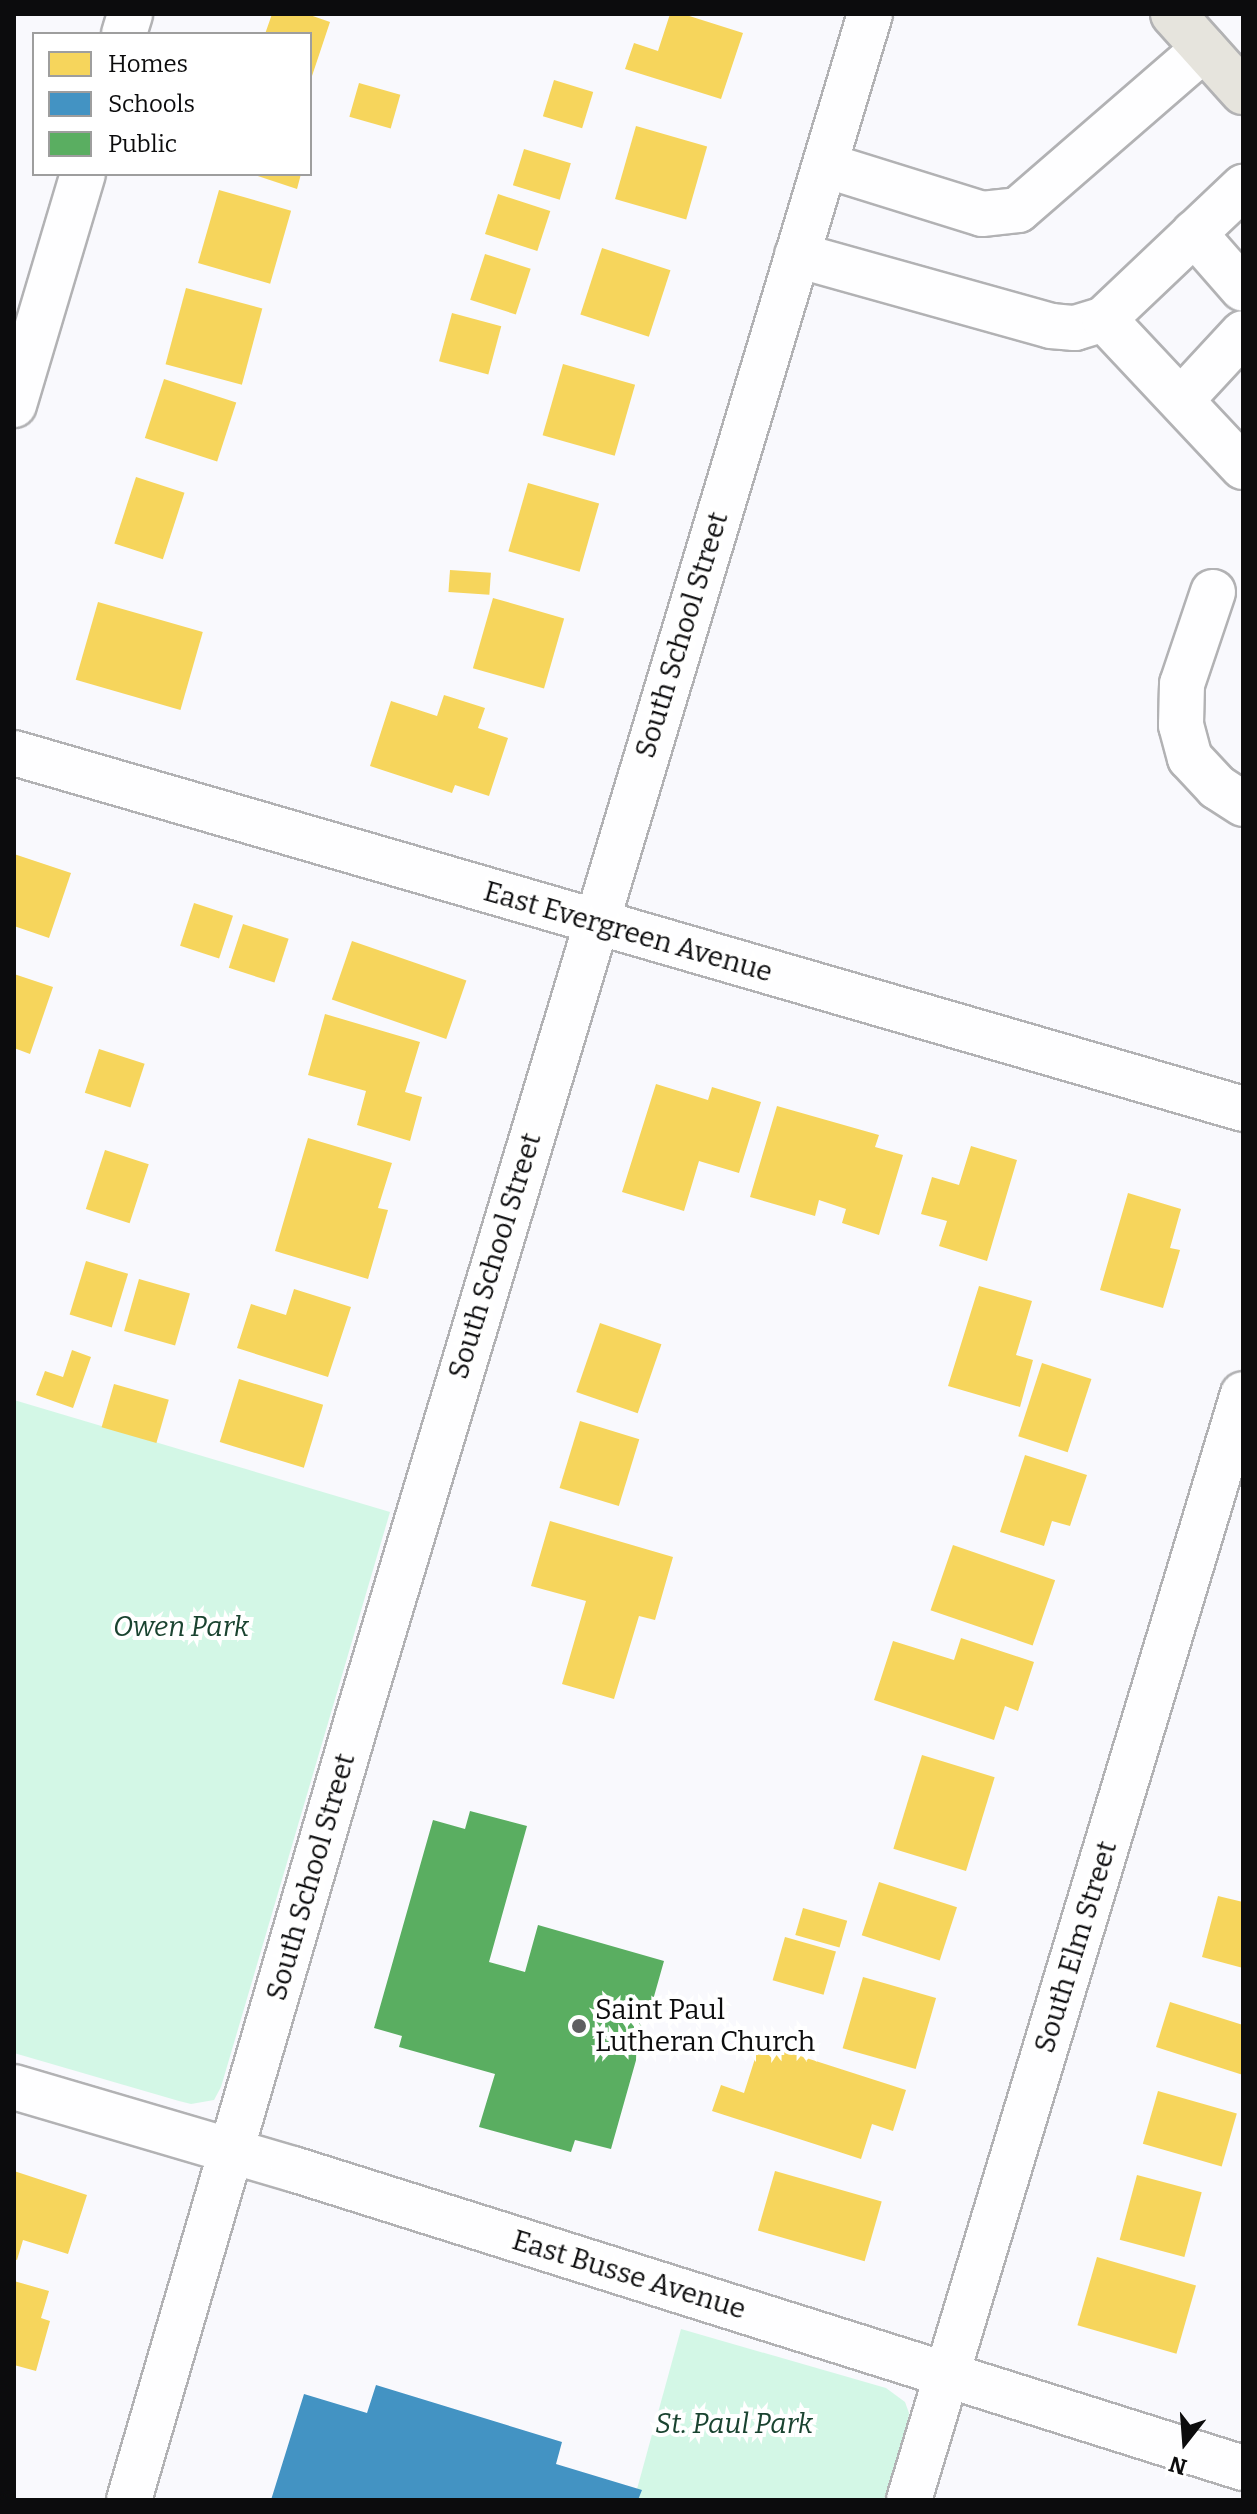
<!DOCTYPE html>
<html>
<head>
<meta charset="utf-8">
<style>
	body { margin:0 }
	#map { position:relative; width:1257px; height:2514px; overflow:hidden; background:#f9f9fd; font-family:Bitter,serif }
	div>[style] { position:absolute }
	.green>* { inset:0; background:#d3f7e6 }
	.homes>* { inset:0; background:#f6d55c; transform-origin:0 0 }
	.schools>* { inset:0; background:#4393c3 }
	.public>* { inset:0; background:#5aae61 }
	.roads { filter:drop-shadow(2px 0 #b2b2b4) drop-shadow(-2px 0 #b2b2b4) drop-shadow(0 2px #b2b2b4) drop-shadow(0 -2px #b2b2b4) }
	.minor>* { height:44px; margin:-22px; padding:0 22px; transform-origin:22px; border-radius:22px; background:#fefeff }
	.major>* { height:44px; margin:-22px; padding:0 22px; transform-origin:22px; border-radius:22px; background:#e6e4dd }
	.dots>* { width:22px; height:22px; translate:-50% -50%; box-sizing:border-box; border:4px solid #fff; border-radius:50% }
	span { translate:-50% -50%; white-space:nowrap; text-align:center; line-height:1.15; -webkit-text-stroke:8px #fff; paint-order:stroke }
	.street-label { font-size:28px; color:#0c0c0d }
	.park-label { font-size:28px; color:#1a4330; font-style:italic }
	.poi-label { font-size:28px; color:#0c0c0d }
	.left { translate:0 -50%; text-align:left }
	.frame { position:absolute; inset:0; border:16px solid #0c0c0d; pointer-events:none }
	.legend { position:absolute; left:32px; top:32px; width:280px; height:144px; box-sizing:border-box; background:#fff; border:2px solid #9e9e9e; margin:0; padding:10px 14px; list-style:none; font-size:24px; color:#0c0c0d }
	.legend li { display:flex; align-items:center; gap:16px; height:40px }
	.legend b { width:40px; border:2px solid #9e9e9e }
	.north { position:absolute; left:1145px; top:2402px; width:80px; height:80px; -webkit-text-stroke:6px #fff; paint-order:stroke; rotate:197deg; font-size:22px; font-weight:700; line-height:32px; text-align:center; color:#0c0c0d }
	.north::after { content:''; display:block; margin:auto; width:28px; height:36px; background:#0c0c0d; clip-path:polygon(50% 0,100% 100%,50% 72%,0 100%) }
</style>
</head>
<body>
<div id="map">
	<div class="green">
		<div style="clip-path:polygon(14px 1400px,390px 1512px,221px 2087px,214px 2100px,191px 2104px,179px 2101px,14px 2053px)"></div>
		<div style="clip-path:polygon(681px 2329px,886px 2388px,905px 2402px,909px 2413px,908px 2424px,884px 2500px,634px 2500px)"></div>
	</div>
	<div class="homes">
		<div style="clip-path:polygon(272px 14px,307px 14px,330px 22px,311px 79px,310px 34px,265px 34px)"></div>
		<div style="clip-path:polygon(670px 14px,683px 14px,743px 33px,721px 99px,625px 69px,634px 43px,658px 51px)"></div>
		<div style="left:554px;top:80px;width:41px;height:38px;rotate:17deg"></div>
		<div style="left:359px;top:83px;width:43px;height:35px;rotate:16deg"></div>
		<div style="left:636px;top:126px;width:74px;height:76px;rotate:16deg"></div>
		<div style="left:524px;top:149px;width:49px;height:38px;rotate:17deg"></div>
		<div style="clip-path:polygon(252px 174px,301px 174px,297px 189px)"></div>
		<div style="left:219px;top:190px;width:75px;height:76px;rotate:16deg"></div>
		<div style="left:498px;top:194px;width:55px;height:42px;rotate:18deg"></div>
		<div style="left:602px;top:248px;width:72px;height:70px;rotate:18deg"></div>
		<div style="left:485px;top:254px;width:48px;height:48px;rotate:18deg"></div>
		<div style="left:186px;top:288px;width:79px;height:79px;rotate:15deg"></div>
		<div style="left:452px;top:313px;width:51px;height:50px;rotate:15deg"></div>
		<div style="left:563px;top:364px;width:75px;height:74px;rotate:16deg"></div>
		<div style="left:164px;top:379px;width:76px;height:62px;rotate:18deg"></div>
		<div style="left:136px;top:477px;width:51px;height:70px;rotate:18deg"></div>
		<div style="left:528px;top:483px;width:74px;height:71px;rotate:16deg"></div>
		<div style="left:450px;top:570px;width:41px;height:22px;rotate:4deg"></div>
		<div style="left:493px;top:598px;width:74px;height:73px;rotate:16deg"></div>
		<div style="left:98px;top:602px;width:109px;height:81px;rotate:16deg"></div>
		<div style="clip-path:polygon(444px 695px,485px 708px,478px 728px,508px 738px,489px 796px,455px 785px,452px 793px,370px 766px,391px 701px,437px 716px)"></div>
		<div style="clip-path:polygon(14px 854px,71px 873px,49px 938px,14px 926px)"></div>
		<div style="left:194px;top:903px;width:41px;height:45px;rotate:18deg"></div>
		<div style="left:243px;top:924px;width:48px;height:46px;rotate:18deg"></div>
		<div style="left:352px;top:941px;width:121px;height:62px;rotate:19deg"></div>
		<div style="clip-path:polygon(14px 974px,53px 987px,30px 1054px,14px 1048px)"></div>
		<div style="clip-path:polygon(325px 1014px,420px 1042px,405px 1092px,422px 1097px,410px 1141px,357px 1125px,366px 1091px,308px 1075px)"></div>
		<div style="left:99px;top:1049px;width:48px;height:46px;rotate:18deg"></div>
		<div style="clip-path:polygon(656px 1084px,708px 1100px,712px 1087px,761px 1102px,739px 1173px,699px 1161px,684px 1211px,622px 1192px)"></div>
		<div style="clip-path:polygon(777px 1106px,879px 1135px,875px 1147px,903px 1155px,879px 1235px,842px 1223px,846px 1209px,819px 1200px,815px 1216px,750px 1197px)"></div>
		<div style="clip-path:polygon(308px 1138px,392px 1163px,378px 1208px,388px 1210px,368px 1279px,275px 1251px)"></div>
		<div style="clip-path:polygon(971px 1146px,1017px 1160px,987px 1261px,939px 1246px,947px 1221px,921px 1214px,932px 1177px,959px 1185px)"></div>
		<div style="left:105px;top:1150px;width:46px;height:62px;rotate:18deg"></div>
		<div style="clip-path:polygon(1128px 1193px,1181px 1209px,1170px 1248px,1180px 1250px,1163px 1308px,1100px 1290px)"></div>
		<div style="left:86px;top:1261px;width:44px;height:56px;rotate:17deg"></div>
		<div style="left:139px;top:1279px;width:53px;height:54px;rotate:16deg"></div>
		<div style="clip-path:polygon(979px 1286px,1032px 1301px,1016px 1355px,1033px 1360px,1020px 1407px,948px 1386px)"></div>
		<div style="clip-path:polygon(294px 1289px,351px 1307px,328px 1377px,237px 1348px,251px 1304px,286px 1315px)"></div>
		<div style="left:600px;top:1323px;width:65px;height:73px;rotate:19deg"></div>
		<div style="clip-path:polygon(72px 1350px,91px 1357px,73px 1408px,36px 1395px,45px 1371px,63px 1377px)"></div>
		<div style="left:1042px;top:1363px;width:52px;height:77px;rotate:18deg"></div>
		<div style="left:239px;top:1379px;width:88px;height:66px;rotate:17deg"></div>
		<div style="left:114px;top:1384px;width:57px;height:45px;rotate:16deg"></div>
		<div style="left:580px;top:1421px;width:62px;height:70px;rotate:17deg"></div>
		<div style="clip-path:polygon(1025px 1455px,1087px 1475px,1070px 1526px,1052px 1521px,1044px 1546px,1000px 1532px)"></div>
		<div style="clip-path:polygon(550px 1521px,673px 1557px,655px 1620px,639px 1616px,614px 1699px,562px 1684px,586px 1601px,531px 1586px)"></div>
		<div style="left:953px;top:1545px;width:108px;height:69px;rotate:19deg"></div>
		<div style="clip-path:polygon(961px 1638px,1034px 1662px,1018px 1711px,1005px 1706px,994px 1740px,874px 1700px,893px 1641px,954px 1660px)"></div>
		<div style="left:922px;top:1755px;width:76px;height:98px;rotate:17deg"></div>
		<div style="left:879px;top:1882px;width:82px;height:56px;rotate:18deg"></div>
		<div style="clip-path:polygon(1218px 1896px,1243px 1902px,1243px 1968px,1202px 1957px)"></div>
		<div style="left:803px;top:1908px;width:46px;height:28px;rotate:16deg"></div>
		<div style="left:785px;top:1937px;width:53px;height:45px;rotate:16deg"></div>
		<div style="left:863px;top:1977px;width:76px;height:74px;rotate:16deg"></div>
		<div style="clip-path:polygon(1170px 2002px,1243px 2025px,1243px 2075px,1156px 2047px)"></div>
		<div style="clip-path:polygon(760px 2043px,906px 2090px,893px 2131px,872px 2124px,861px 2159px,712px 2111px,721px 2085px,744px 2093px)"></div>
		<div style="left:1158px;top:2091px;width:82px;height:55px;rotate:16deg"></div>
		<div style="clip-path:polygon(14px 2171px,87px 2195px,68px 2254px,23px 2240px,17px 2260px,14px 2259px)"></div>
		<div style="left:775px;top:2171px;width:111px;height:62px;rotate:16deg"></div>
		<div style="left:1137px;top:2175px;width:67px;height:67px;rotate:15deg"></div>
		<div style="left:1097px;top:2257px;width:103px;height:71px;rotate:16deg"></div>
		<div style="clip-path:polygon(14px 2281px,49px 2291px,41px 2318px,50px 2321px,36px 2371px,14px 2365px)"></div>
	</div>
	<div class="schools">
		<div style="clip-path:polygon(376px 2385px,562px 2442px,556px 2464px,642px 2490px,638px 2500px,271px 2500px,304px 2394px,367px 2413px)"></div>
	</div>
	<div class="public">
		<div style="clip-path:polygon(470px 1811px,527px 1826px,489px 1962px,525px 1972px,538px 1925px,664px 1961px,611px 2149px,575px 2140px,571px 2152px,479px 2127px,495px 2074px,399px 2047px,402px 2036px,374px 2028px,433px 1820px,465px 1829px)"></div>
	</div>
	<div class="roads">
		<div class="minor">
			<div style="left:124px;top:34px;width:21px;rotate:-73deg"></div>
			<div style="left:825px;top:165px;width:164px;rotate:17.3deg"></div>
			<div style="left:982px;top:214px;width:36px;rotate:-6deg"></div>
			<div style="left:1018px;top:210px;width:246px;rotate:-40.9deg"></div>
			<div style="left:1194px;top:233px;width:74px;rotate:48.8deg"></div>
			<div style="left:797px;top:255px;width:264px;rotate:15.6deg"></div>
			<div style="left:1051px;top:326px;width:24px;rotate:5deg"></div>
			<div style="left:1075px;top:328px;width:30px;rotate:-17deg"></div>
			<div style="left:1104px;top:319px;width:192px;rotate:-43.5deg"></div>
			<div style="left:1104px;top:319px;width:203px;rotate:46.8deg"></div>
			<div style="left:1181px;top:400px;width:91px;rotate:-47.2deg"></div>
			<div style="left:14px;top:405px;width:241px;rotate:-73.4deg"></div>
			<div style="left:1213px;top:592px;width:97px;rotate:108.6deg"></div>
			<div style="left:1182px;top:684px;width:41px;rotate:91.4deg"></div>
			<div style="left:1181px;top:725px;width:34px;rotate:75deg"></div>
			<div style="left:1190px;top:758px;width:40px;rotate:47deg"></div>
			<div style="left:1217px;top:787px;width:31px;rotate:33deg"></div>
			<div style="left:14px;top:753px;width:1280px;rotate:16.15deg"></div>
			<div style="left:14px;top:2087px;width:291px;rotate:16.4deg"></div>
			<div style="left:293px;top:2169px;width:996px;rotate:17.47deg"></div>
			<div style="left:129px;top:2500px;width:820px;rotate:-73.71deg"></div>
			<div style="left:359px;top:1713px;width:1774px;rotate:-73.26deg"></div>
			<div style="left:909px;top:2500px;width:1155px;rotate:-73.2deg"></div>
		</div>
		<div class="major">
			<div style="left:1173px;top:14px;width:105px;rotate:48.1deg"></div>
		</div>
	</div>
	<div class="dots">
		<div style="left:579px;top:2026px;background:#5f5f61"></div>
	</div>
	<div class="street-label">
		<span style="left:682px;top:635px;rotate:-73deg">South School Street</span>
		<span style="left:628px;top:932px;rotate:16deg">East Evergreen Avenue</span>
		<span style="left:495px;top:1256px;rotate:-73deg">South School Street</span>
		<span style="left:311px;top:1877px;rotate:-74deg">South School Street</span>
		<span style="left:1076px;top:1947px;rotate:-73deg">South Elm Street</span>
		<span style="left:629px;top:2275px;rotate:17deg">East Busse Avenue</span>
	</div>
	<div class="park-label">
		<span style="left:181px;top:1627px">Owen Park</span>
		<span style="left:734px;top:2424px">St. Paul Park</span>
	</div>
	<div class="poi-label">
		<span class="left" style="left:595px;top:2026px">Saint Paul<br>Lutheran Church</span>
	</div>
	<div class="frame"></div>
	<ul class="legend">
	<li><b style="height:22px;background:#f6d55c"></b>Homes</li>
	<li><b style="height:22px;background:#4393c3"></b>Schools</li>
	<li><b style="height:22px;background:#5aae61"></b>Public</li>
	</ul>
	<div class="north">N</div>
</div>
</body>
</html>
